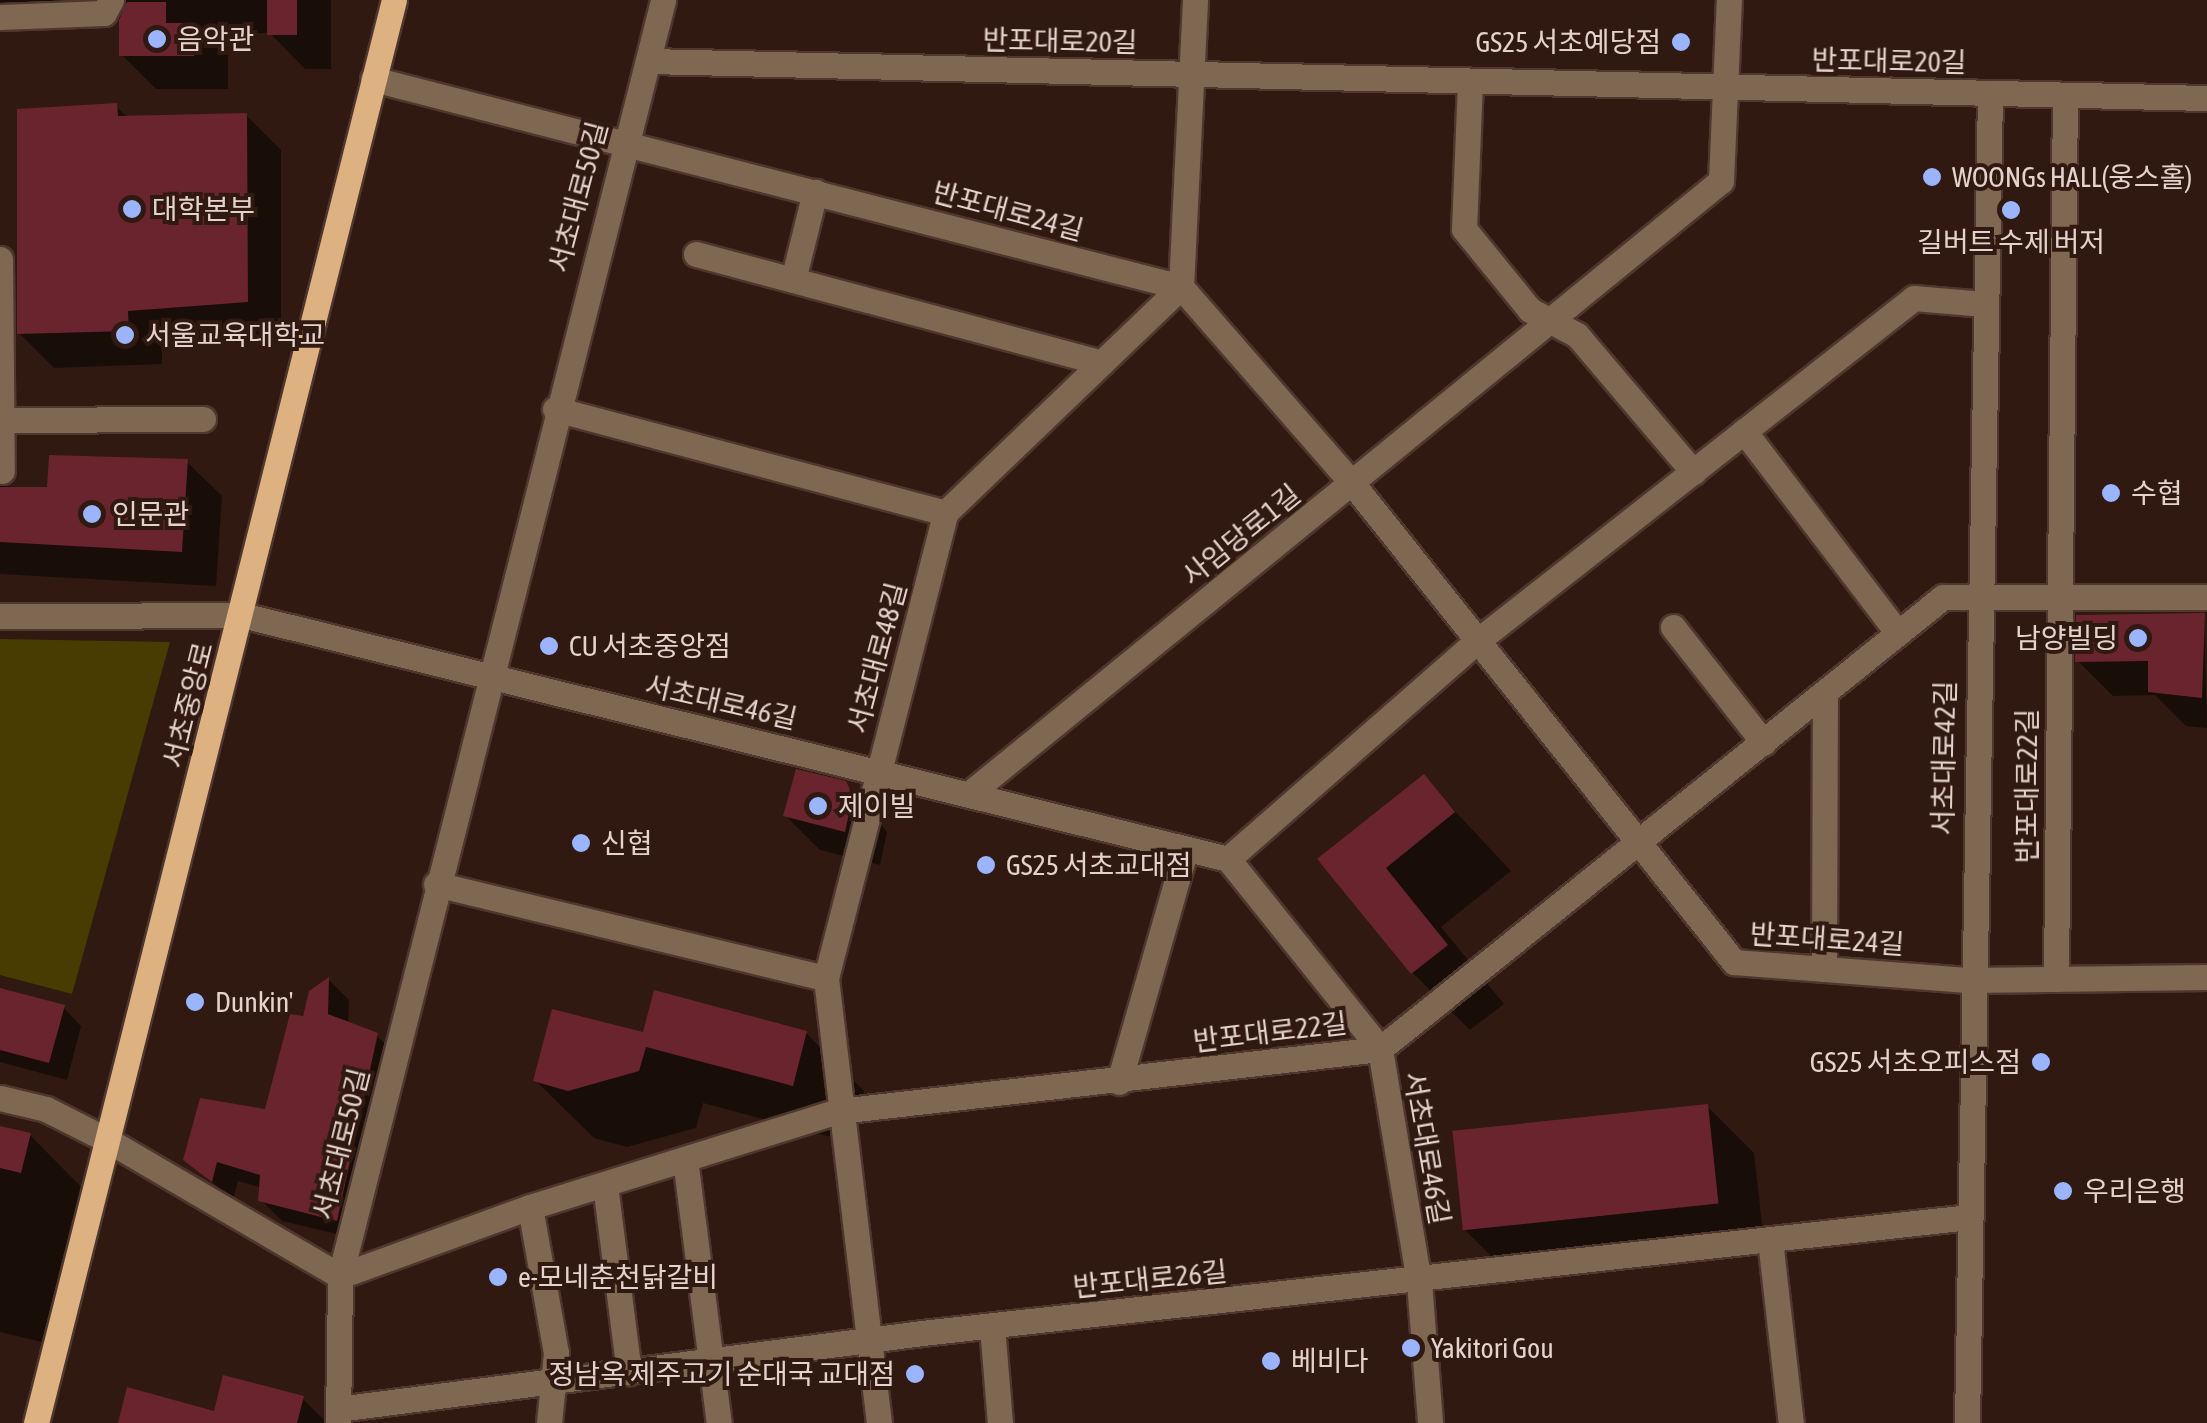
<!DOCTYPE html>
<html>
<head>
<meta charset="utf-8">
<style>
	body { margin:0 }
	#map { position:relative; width:2207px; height:1423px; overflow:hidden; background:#301910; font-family:"Asap Condensed","Noto Sans KR",sans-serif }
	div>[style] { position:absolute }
	.green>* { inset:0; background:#493c00 }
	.shadow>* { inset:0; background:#0007 }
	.building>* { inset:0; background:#69242e; transform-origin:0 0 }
	.roads { filter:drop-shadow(2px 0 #4d372e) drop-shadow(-2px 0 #4d372e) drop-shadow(0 2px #4d372e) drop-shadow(0 -2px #4d372e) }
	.minor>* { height:25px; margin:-12.5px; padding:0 12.5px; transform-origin:12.5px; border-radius:12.5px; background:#7e6851 }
	.major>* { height:25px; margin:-12.5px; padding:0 12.5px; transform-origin:12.5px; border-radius:12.5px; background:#deb180 }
	.dots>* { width:28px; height:28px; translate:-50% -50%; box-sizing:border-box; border:5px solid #301910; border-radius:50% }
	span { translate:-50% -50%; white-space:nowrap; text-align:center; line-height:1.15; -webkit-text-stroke:8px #301910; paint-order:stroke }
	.poi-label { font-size:28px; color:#e3d3cc }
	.left { translate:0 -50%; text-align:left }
	.right { translate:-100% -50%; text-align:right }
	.street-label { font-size:28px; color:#e3d3cc }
</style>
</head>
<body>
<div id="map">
	<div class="green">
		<div style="clip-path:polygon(0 639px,170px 642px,72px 994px,0 975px)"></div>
	</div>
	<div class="shadow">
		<div style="clip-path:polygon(0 0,331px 0,331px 69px,305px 69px,270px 33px,228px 33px,228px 89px,156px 89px,122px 55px,121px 20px,0 28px)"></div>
		<div style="clip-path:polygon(116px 106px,128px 118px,246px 115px,281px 150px,281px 336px,162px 345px,162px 364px,54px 368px,19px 333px)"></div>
		<div style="clip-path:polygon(187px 462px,222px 496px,216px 586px,0 574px,0 486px,49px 489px)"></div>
		<div style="clip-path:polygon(2204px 616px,2207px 728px,2186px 726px,2155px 695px,2113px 696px,2078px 661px)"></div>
		<div style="clip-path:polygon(1423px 777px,1511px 871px,1441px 927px,1504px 1004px,1470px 1030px,1413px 973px,1320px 860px)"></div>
		<div style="clip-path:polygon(845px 783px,887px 832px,880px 865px,820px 850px,786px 816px)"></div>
		<div style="clip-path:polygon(329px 980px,349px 1000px,348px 1025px,377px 1036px,398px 1056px,358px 1239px,282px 1221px,261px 1200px,262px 1188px,238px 1181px,233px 1200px,186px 1159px,266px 1112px,311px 993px)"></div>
		<div style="clip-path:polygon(0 991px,63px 1007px,81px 1026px,67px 1080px,0 1062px)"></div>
		<div style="clip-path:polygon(806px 1033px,864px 1091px,850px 1142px,703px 1103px,696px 1128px,627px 1147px,594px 1138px,536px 1081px,645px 1035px)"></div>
		<div style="clip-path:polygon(1707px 1106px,1754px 1153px,1765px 1250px,1512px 1277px,1465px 1230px)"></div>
		<div style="clip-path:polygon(0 1129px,30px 1135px,87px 1193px,46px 1343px,0 1332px)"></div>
		<div style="clip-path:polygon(303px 1399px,327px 1423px,121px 1423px,215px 1414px)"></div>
	</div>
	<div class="building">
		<div style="left:267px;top:0;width:30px;height:35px"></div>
		<div style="clip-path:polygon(127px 2px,166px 2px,166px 23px,194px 23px,194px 56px,119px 56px,119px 20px)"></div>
		<div style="clip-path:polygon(117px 103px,118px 116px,247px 113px,248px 302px,128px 311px,129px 331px,17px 334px,17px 109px)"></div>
		<div style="clip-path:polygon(49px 455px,188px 459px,182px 552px,0 542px,0 487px,47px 487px)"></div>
		<div style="clip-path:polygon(2205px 613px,2202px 698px,2148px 692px,2148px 661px,2075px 662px,2076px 615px)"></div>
		<div style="clip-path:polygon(796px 769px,846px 781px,853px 796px,845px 832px,783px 816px)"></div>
		<div style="clip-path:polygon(1424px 774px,1455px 812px,1386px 868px,1448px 945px,1411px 974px,1317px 859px)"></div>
		<div style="clip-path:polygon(329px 977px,328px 1014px,378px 1033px,337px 1221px,258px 1201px,260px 1175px,217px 1162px,212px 1182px,183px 1160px,200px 1098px,265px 1109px,290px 1014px,303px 1016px,309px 991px)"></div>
		<div style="clip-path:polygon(0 988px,65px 1005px,49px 1063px,0 1050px)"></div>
		<div style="clip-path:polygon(654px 990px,807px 1031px,793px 1086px,646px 1047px,639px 1071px,568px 1091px,533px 1081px,552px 1009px,643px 1032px)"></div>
		<div style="left:1708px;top:1104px;width:100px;height:257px;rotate:84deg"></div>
		<div style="clip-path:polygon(0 1126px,31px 1133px,21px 1173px,0 1168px)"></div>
		<div style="clip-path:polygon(223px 1375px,304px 1396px,297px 1423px,118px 1423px,127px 1387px,214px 1411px)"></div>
	</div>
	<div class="roads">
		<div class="minor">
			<div style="left:0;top:17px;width:104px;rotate:-2.2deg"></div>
			<div style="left:104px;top:13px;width:15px;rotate:-62deg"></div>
			<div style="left:648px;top:61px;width:1559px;rotate:1.36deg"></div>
			<div style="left:373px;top:79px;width:834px;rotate:14.44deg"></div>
			<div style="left:1181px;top:287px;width:260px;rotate:48.9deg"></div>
			<div style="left:1352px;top:483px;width:613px;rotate:51.43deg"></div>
			<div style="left:1734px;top:962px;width:237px;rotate:4.4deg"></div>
			<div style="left:1970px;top:980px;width:237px;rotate:-0.7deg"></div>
			<div style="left:1470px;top:81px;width:148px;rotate:92.3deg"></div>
			<div style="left:1464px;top:229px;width:104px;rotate:50.8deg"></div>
			<div style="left:1530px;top:310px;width:53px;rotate:28deg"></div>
			<div style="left:1577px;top:335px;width:180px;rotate:49.7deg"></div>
			<div style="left:696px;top:254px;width:420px;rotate:15deg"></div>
			<div style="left:0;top:259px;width:212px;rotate:89.5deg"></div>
			<div style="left:793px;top:280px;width:91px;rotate:-76deg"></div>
			<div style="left:555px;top:409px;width:404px;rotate:14.9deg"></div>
			<div style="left:2px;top:420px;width:201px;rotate:-0.3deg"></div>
			<div style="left:1744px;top:431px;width:254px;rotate:52.7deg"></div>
			<div style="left:0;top:616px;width:242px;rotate:-0.2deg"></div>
			<div style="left:242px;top:615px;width:1016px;rotate:13.9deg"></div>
			<div style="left:1228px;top:859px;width:243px;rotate:51.3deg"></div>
			<div style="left:1380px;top:1049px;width:236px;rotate:80.5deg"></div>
			<div style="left:1419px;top:1282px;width:141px;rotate:85.5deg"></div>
			<div style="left:1673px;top:627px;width:147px;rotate:51.9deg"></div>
			<div style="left:969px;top:794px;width:970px;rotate:-39.19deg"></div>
			<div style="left:1721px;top:181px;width:181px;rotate:-87.5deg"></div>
			<div style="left:1228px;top:859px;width:330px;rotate:-41.2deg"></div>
			<div style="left:1476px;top:642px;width:557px;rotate:-38.15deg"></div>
			<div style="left:1914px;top:298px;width:70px;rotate:4.9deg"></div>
			<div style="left:436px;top:884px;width:401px;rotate:13.6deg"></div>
			<div style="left:1824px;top:969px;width:276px;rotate:-89.8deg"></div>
			<div style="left:2056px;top:979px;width:883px;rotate:-89.42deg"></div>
			<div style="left:1119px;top:1082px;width:242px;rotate:-74deg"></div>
			<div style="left:0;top:1098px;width:47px;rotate:13.4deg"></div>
			<div style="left:46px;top:1109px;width:71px;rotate:26.9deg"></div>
			<div style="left:109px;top:1141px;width:268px;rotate:30.3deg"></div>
			<div style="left:340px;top:1276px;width:202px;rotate:-20deg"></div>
			<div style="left:530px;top:1207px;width:324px;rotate:-17.3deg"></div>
			<div style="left:839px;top:1111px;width:545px;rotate:-6.54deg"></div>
			<div style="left:1380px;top:1049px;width:722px;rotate:-38.76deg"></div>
			<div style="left:1943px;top:597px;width:264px"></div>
			<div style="left:685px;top:1159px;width:266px;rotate:82.7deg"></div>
			<div style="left:605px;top:1185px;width:189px;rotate:82.7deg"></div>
			<div style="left:530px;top:1207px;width:148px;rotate:79.9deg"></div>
			<div style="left:556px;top:1353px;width:70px;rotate:95.7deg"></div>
			<div style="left:1770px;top:1240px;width:184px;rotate:83.5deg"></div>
			<div style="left:992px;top:1326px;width:97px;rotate:85.3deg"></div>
			<div style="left:338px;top:1409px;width:589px;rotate:-7.41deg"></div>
			<div style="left:922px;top:1333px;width:1053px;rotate:-6.32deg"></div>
			<div style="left:338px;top:1423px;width:147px;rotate:-89.2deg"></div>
			<div style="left:340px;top:1276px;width:1316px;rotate:-75.79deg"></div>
			<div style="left:879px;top:1423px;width:448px;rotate:-96.8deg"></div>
			<div style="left:826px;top:978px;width:480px;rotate:-75.6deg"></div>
			<div style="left:945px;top:513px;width:327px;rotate:-43.8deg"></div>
			<div style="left:1181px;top:287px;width:287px;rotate:-87.2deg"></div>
			<div style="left:1967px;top:1423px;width:1329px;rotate:-89.01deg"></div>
		</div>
		<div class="major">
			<div style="left:36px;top:1423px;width:1467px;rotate:-75.88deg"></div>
		</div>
	</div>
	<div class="dots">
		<div style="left:157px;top:39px;background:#9ab5fd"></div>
		<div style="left:1681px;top:42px;background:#9ab5fd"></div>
		<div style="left:1932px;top:177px;background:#9ab5fd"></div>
		<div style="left:132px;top:209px;background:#9ab5fd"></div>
		<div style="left:2011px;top:210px;background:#9ab5fd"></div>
		<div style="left:125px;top:335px;background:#9ab5fd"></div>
		<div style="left:2111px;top:493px;background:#9ab5fd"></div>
		<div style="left:92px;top:514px;background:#9ab5fd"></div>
		<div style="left:2138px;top:638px;background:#9ab5fd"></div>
		<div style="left:549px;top:646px;background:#9ab5fd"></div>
		<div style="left:818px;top:806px;background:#9ab5fd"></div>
		<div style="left:581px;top:843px;background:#9ab5fd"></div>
		<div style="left:986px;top:865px;background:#9ab5fd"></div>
		<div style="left:195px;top:1002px;background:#9ab5fd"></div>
		<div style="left:2041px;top:1062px;background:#9ab5fd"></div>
		<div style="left:2063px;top:1191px;background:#9ab5fd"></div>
		<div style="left:498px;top:1277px;background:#9ab5fd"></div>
		<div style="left:1411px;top:1348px;background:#9ab5fd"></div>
		<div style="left:1271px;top:1361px;background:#9ab5fd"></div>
		<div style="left:915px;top:1374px;background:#9ab5fd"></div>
	</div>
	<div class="poi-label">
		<span class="left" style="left:177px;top:39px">음악관</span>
		<span class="right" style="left:1661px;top:42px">GS25 서초예당점</span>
		<span class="left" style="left:1952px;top:177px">WOONGs HALL(웅스홀)</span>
		<span class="left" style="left:152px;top:209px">대학본부</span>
		<span style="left:2011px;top:242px">길버트 수제 버저</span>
		<span class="left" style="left:145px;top:335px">서울교육대학교</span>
		<span class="left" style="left:2131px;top:493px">수협</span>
		<span class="left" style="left:112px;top:514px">인문관</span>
		<span class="right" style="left:2118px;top:638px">남양빌딩</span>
		<span class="left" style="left:569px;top:646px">CU 서초중앙점</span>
		<span class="left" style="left:838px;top:806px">제이빌</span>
		<span class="left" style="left:601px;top:843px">신협</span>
		<span class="left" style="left:1006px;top:865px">GS25 서초교대점</span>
		<span class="left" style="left:215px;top:1002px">Dunkin'</span>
		<span class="right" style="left:2021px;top:1062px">GS25 서초오피스점</span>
		<span class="left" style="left:2083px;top:1191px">우리은행</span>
		<span class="left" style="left:518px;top:1277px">e-모네춘천닭갈비</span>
		<span class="left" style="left:1431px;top:1348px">Yakitori Gou</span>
		<span class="left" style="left:1291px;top:1361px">베비다</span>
		<span class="right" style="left:895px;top:1374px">정남옥 제주고기 순대국 교대점</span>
	</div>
	<div class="street-label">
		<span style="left:1060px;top:41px;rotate:1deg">반포대로20길</span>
		<span style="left:1889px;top:61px;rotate:1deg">반포대로20길</span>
		<span style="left:578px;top:197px;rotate:-75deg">서초대로50길</span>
		<span style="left:1008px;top:211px;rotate:15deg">반포대로24길</span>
		<span style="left:1241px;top:535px;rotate:-39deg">사임당로1길</span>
		<span style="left:877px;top:658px;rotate:-75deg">서초대로48길</span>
		<span style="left:721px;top:702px;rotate:13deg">서초대로46길</span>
		<span style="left:188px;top:705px;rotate:-76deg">서초중앙로</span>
		<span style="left:1944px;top:758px;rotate:-89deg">서초대로42길</span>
		<span style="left:2027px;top:786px;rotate:-90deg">반포대로22길</span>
		<span style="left:1827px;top:939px;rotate:4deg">반포대로24길</span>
		<span style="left:1270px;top:1032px;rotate:-7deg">반포대로22길</span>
		<span style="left:341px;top:1144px;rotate:-76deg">서초대로50길</span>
		<span style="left:1427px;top:1148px;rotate:80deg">서초대로46길</span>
		<span style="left:1150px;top:1279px;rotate:-6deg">반포대로26길</span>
	</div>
</div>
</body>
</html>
